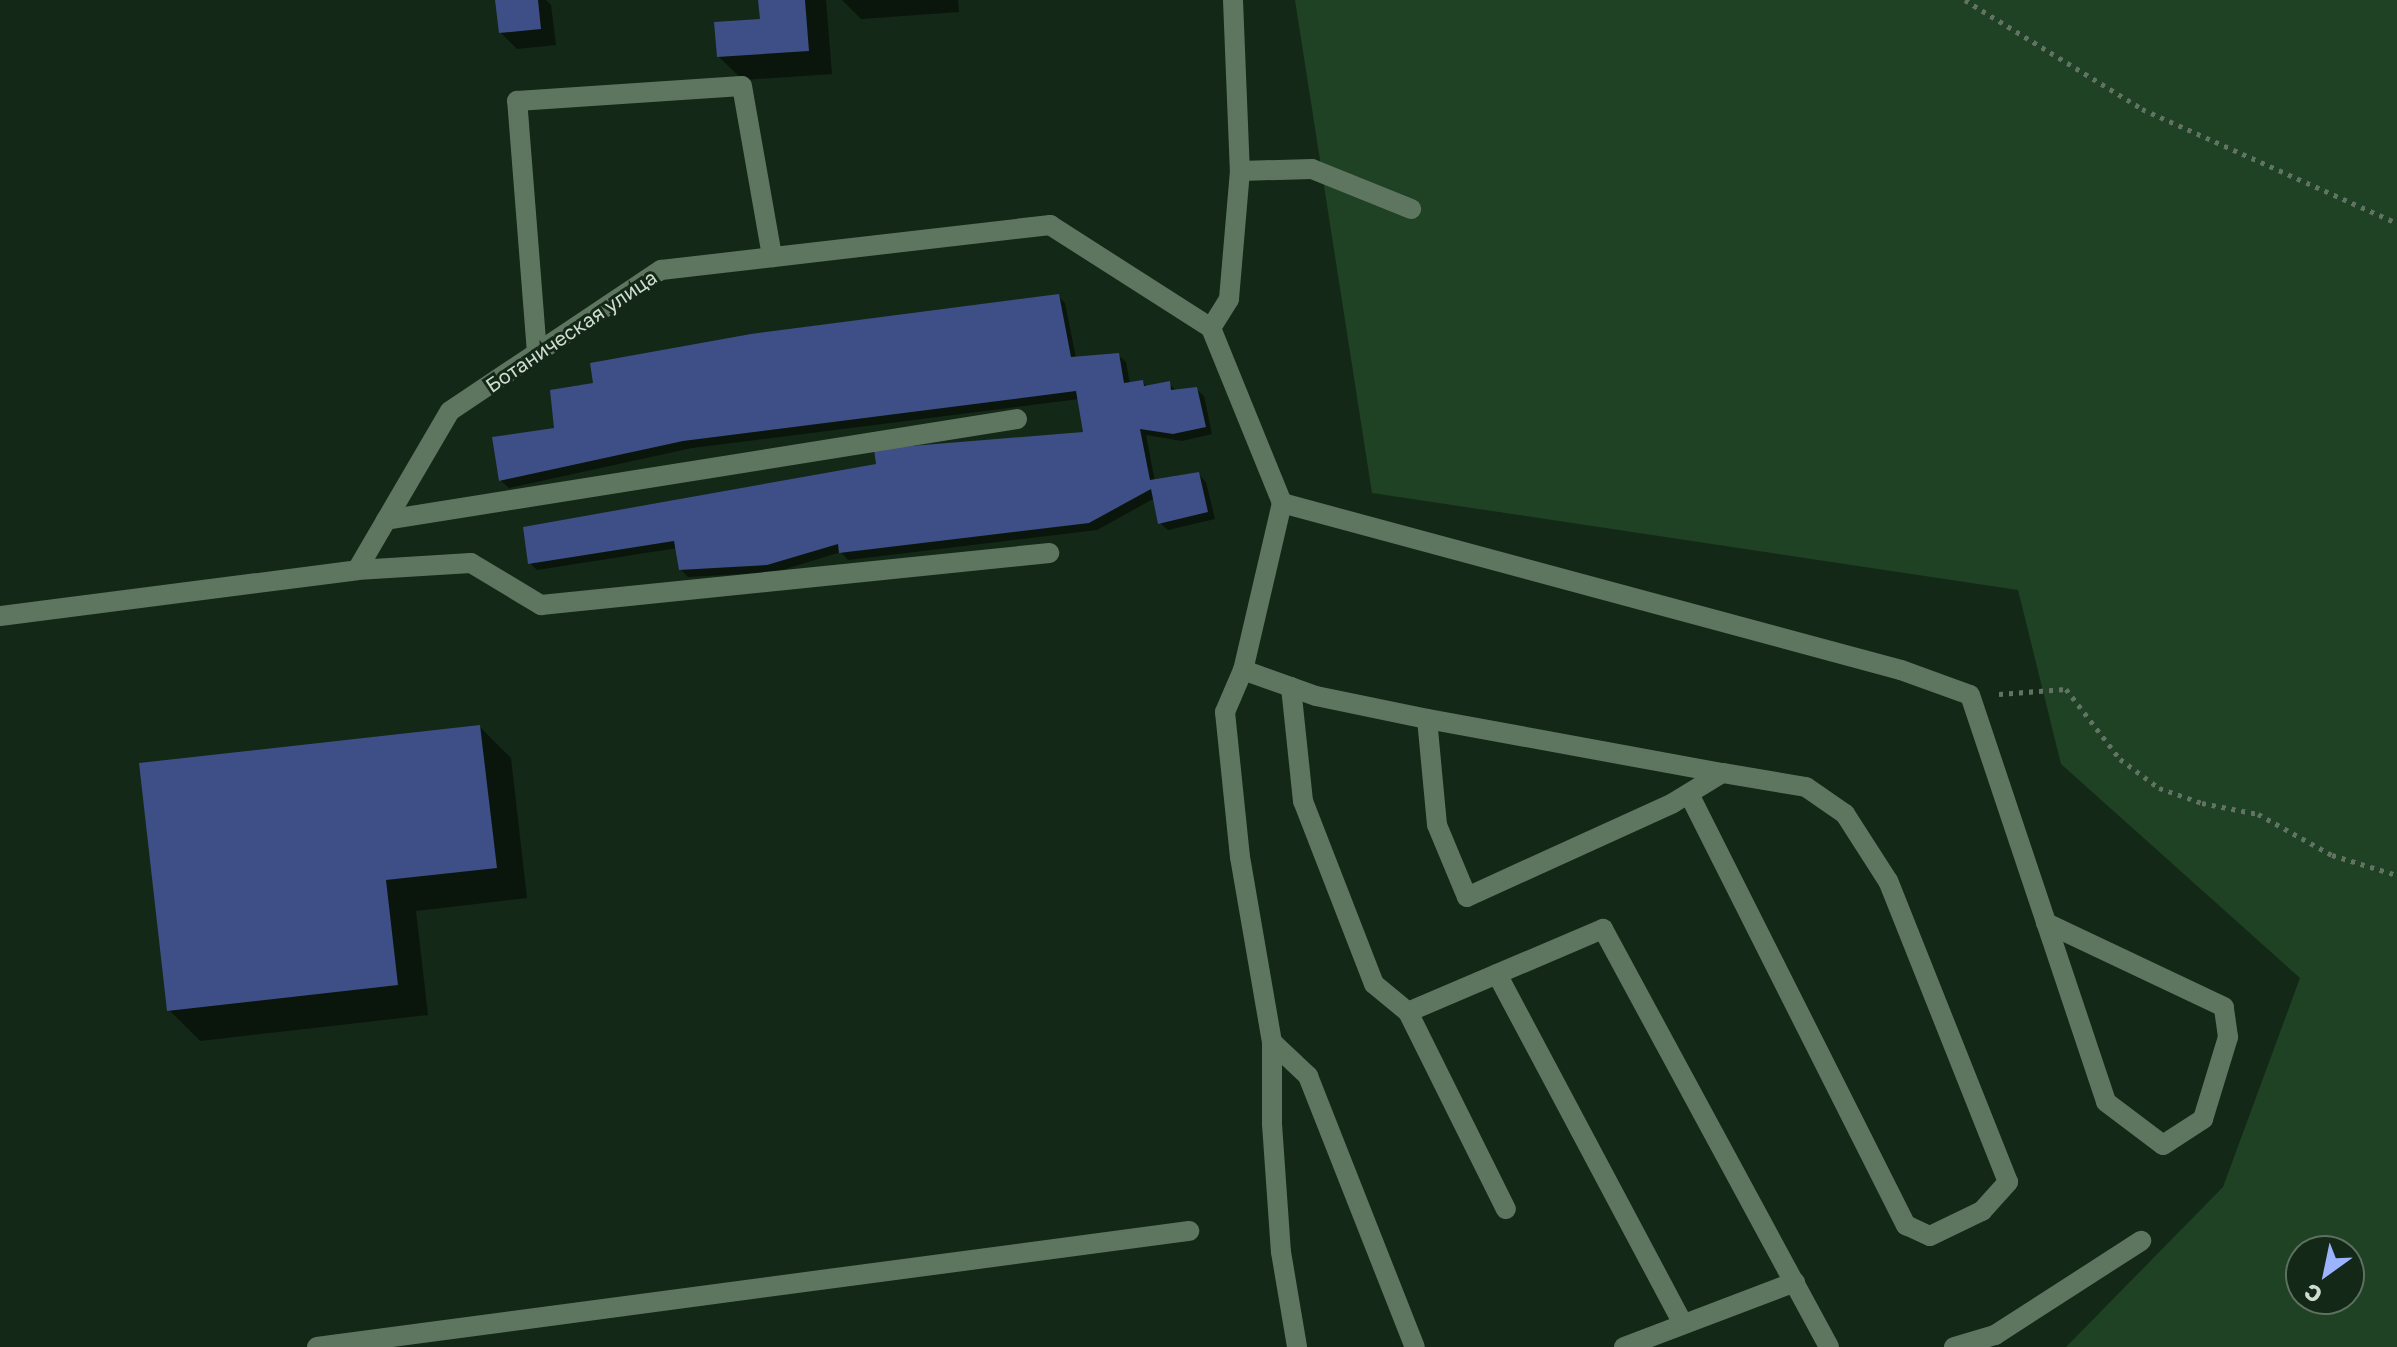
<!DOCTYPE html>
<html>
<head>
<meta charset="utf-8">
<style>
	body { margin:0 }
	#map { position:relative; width:2397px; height:1347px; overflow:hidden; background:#132816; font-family:"Golos Text",sans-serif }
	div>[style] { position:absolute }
	.green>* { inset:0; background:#1e4223 }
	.shadow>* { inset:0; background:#0007 }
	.building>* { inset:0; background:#3e4e86 }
	.path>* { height:5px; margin-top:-2.5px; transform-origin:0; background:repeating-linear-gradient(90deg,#627364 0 4px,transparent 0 10px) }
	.minor>* { height:20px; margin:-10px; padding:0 10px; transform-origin:10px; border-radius:10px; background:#5e7660 }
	span { translate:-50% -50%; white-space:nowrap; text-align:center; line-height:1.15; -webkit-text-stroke:6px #132816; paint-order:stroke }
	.street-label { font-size:20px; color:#cfdcd0 }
	.north { position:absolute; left:2285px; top:1235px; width:80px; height:80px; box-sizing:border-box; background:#132816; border:2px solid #5e7060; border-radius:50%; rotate:213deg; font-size:22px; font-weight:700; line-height:32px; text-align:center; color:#cfdcd0 }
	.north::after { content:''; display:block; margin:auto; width:28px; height:36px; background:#9cb4fd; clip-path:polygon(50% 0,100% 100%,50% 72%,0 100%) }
</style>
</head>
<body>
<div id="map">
	<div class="green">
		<div style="clip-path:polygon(evenodd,1295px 0,2397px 0,2397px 1347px,2066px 1347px,2223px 1187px,2300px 978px,2061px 764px,2018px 590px,1372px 493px,1295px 0,2301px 1251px,2349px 1251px,2349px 1299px,2301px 1299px,2301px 1251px)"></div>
	</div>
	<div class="shadow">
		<div style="clip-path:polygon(497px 0,546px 0,551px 5px,556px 45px,517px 49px,501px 33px)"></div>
		<div style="clip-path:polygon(760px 0,826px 0,832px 74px,743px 80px,719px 57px,762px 21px)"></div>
		<div style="clip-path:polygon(842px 0,958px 0,959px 12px,861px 19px)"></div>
		<div style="clip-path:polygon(1058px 296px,1065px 303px,1076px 358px,1118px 355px,1126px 362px,1130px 384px,1142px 382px,1148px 387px,1169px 384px,1177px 391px,1196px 389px,1204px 396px,1212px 434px,1182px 441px,1146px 435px,1155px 482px,1198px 474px,1206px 482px,1215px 519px,1168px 530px,1160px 523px,1155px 498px,1097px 530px,848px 560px,841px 552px,776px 572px,688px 577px,680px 569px,677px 548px,537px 570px,530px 563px,1085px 434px,1079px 399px,692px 448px,509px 488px,501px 481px,494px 439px,556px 430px)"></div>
		<div style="clip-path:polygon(480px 727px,511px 758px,527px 898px,416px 911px,428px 1015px,200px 1041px,169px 1010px)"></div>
	</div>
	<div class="building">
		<div style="clip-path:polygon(495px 0,538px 0,541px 29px,499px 33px)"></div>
		<div style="clip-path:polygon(758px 0,805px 0,809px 51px,717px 57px,714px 22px,760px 19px)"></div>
		<div style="clip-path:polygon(1059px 294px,1071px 357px,1119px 353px,1124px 383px,1143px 380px,1144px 386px,1170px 381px,1171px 390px,1197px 387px,1206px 427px,1173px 434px,1140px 429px,1150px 480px,1199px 472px,1208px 512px,1158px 524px,1151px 489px,1089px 523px,839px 553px,838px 544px,767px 565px,679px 570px,674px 541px,528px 564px,523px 527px,876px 464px,874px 449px,1083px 432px,1076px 391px,683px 441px,499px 481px,492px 437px,554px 428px,550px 390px,593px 383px,590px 363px,751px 334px)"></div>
		<div style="clip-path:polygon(480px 725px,497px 868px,386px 880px,398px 985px,167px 1011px,139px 763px)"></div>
	</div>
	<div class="path">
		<div style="left:1965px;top:0;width:208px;rotate:31.6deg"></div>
		<div style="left:2142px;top:109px;width:279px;rotate:24.1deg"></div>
		<div style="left:1999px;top:694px;width:67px;rotate:-4.3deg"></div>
		<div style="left:2066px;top:689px;width:88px;rotate:52.4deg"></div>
		<div style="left:2120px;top:759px;width:49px;rotate:36.6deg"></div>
		<div style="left:2159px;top:788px;width:46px;rotate:19.2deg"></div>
		<div style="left:2202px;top:803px;width:57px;rotate:11.1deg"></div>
		<div style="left:2258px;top:814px;width:85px;rotate:29deg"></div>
		<div style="left:2332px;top:855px;width:68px;rotate:17.1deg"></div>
	</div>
	<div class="minor">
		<div style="left:1233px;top:0;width:171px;rotate:87.7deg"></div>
		<div style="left:1211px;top:328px;width:34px;rotate:-58deg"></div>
		<div style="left:1229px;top:299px;width:128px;rotate:-85.1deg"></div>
		<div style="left:1240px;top:171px;width:72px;rotate:-1.6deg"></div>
		<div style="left:1312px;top:169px;width:107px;rotate:22deg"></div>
		<div style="left:537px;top:353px;width:253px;rotate:-94.5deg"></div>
		<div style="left:517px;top:101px;width:225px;rotate:-3.8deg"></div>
		<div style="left:742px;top:86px;width:174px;rotate:80deg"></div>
		<div style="left:1282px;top:503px;width:641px;rotate:15.1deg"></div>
		<div style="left:1901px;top:670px;width:73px;rotate:19.9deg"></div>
		<div style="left:1970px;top:695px;width:429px;rotate:71.5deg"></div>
		<div style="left:2106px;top:1102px;width:71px;rotate:37deg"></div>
		<div style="left:2163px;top:1145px;width:48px;rotate:-33deg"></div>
		<div style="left:2203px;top:1119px;width:86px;rotate:-73deg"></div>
		<div style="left:2228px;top:1037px;width:30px;rotate:-98deg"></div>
		<div style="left:2224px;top:1007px;width:197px;rotate:-154.7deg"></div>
		<div style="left:1282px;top:503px;width:171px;rotate:103.1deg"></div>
		<div style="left:1243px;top:670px;width:77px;rotate:19.6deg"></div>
		<div style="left:1316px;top:696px;width:113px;rotate:11.7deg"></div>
		<div style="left:1427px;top:719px;width:106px;rotate:84.6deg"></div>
		<div style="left:1437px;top:825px;width:78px;rotate:67.4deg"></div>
		<div style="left:1467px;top:897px;width:226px;rotate:-24.5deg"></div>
		<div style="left:1673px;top:803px;width:57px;rotate:-31.5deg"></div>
		<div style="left:1722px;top:773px;width:300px;rotate:-169.6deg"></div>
		<div style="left:386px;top:520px;width:639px;rotate:-9.09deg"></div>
		<div style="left:357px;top:570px;width:114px;rotate:-3.5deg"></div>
		<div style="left:471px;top:563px;width:82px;rotate:31deg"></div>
		<div style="left:541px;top:605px;width:511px;rotate:-5.84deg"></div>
		<div style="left:0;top:616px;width:360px;rotate:-7.3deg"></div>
		<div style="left:357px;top:570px;width:184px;rotate:-59.7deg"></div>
		<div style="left:450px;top:411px;width:254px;rotate:-33.8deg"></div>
		<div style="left:661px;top:270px;width:392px;rotate:-6.6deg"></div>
		<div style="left:1050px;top:225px;width:191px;rotate:32.6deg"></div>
		<div style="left:1211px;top:328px;width:189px;rotate:67.9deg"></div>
		<div style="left:1243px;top:670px;width:46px;rotate:113.2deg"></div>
		<div style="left:1225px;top:712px;width:146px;rotate:84.1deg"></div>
		<div style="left:1240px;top:857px;width:188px;rotate:80.2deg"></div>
		<div style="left:1272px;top:1042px;width:82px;rotate:90deg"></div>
		<div style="left:1272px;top:1124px;width:128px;rotate:86deg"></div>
		<div style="left:1281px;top:1252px;width:96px;rotate:80.4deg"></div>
		<div style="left:1291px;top:687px;width:115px;rotate:84deg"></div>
		<div style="left:1303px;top:801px;width:196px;rotate:68.8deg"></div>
		<div style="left:1374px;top:984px;width:44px;rotate:39.5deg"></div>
		<div style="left:1408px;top:1012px;width:212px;rotate:-23.1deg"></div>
		<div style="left:1603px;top:929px;width:475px;rotate:61.6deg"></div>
		<div style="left:1689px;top:794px;width:483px;rotate:63.3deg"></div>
		<div style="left:1906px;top:1225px;width:26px;rotate:25deg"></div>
		<div style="left:1930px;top:1236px;width:58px;rotate:-25.7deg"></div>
		<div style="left:1982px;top:1211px;width:39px;rotate:-48deg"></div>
		<div style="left:2008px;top:1182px;width:324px;rotate:-111.7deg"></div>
		<div style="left:1888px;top:881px;width:80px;rotate:-122.7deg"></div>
		<div style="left:1845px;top:814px;width:47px;rotate:-145.3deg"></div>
		<div style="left:1806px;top:787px;width:85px;rotate:-170.5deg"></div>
		<div style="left:1497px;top:974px;width:396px;rotate:62deg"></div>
		<div style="left:1408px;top:1012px;width:220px;rotate:63.6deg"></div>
		<div style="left:1272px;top:1042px;width:50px;rotate:43.4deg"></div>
		<div style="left:1308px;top:1076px;width:291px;rotate:68.5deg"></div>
		<div style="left:317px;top:1347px;width:880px;rotate:-7.58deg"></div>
		<div style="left:1624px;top:1347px;width:183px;rotate:-20.8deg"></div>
		<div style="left:1954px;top:1347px;width:43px;rotate:-16.3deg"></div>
		<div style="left:1995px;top:1335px;width:174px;rotate:-32.8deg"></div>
	</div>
	<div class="street-label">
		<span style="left:571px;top:331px;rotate:-34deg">Ботаническая улица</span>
	</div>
	<div class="north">С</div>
</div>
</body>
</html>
